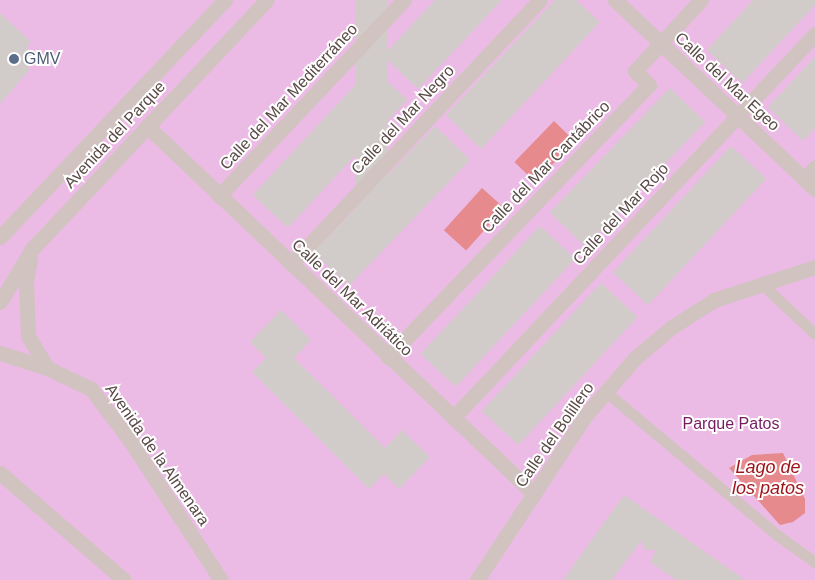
<!DOCTYPE html>
<html>
<head>
<meta charset="utf-8">
<style>
	body { margin:0 }
	#map { position:relative; width:815px; height:580px; overflow:hidden; background:#ecefee; font-family:Helvetica,sans-serif }
	div>[style] { position:absolute }
	.green>* { inset:0; background:#ebbbe5; transform-origin:0 0 }
	.water>* { inset:0; background:#e68a8e; transform-origin:0 0 }
	.building>* { inset:0; background:#d1ccc9; transform-origin:0 0 }
	.pedestrian>* { height:11px; margin:-5.5px; padding:0 5.5px; transform-origin:5.5px; border-radius:5.5px; background:#d1c3c0 }
	.minor>* { height:15px; margin:-7.5px; padding:0 7.5px; transform-origin:7.5px; border-radius:7.5px; background:#d1c3c0 }
	.dots>* { width:14px; height:14px; translate:-50% -50%; box-sizing:border-box; border:2px solid #fff; border-radius:50% }
	span { translate:-50% -50%; white-space:nowrap; text-align:center; line-height:1.15; -webkit-text-stroke:4px #fff; paint-order:stroke }
	.service-label { font-size:16px; color:#4e5e75 }
	.left { translate:0 -50%; text-align:left }
	.street-label { font-size:16px; color:#584945 }
	.park-label { font-size:16px; color:#751b5f }
	.water-label { font-size:18px; color:#9e1319; font-style:italic }
</style>
</head>
<body>
<div id="map">
	<div class="green">
		<div style="left:0;top:0;width:815px;height:580px"></div>
	</div>
	<div class="water">
		<div style="left:554px;top:121px;width:29px;height:57px;rotate:44deg"></div>
		<div style="left:482px;top:188px;width:30px;height:57px;rotate:42deg"></div>
		<div style="clip-path:polygon(783px 453px,805px 499px,805px 513px,793px 522px,780px 525px,729px 468px,752px 455px)"></div>
	</div>
	<div class="building">
		<div style="left:355px;top:0;width:33px;height:212px"></div>
		<div style="clip-path:polygon(435px 0,502px 0,418px 89px,383px 56px)"></div>
		<div style="clip-path:polygon(555px 0,576px 0,600px 22px,481px 149px,446px 115px)"></div>
		<div style="clip-path:polygon(753px 0,815px 0,815px 5px,742px 83px,707px 50px)"></div>
		<div style="clip-path:polygon(0 13px,31px 42px,26px 48px,33px 55px,24px 63px,30px 69px,0 104px)"></div>
		<div style="clip-path:polygon(815px 57px,815px 128px,803px 141px,768px 107px)"></div>
		<div style="left:372px;top:67px;width:48px;height:175px;rotate:43deg"></div>
		<div style="left:670px;top:88px;width:49px;height:173px;rotate:44deg"></div>
		<div style="left:435px;top:126px;width:49px;height:175px;rotate:44deg"></div>
		<div style="left:731px;top:146px;width:48px;height:173px;rotate:43deg"></div>
		<div style="left:540px;top:226px;width:48px;height:175px;rotate:43deg"></div>
		<div style="left:601px;top:283px;width:50px;height:175px;rotate:43deg"></div>
		<div style="clip-path:polygon(281px 310px,311px 340px,294px 358px,385px 448px,402px 430px,430px 457px,399px 489px,384px 474px,369px 489px,252px 372px,266px 358px,250px 342px)"></div>
		<div style="clip-path:polygon(624px 495px,745px 580px,676px 580px,650px 562px,656px 550px,645px 550px,641px 541px,612px 580px,563px 580px)"></div>
	</div>
	<div class="pedestrian">
		<div style="left:763px;top:285px;width:71px;rotate:43.3deg"></div>
		<div style="left:606px;top:392px;width:223px;rotate:39.9deg"></div>
		<div style="left:777px;top:535px;width:47px;rotate:35.4deg"></div>
	</div>
	<div class="minor">
		<div style="left:615px;top:0;width:275px;rotate:43.4deg"></div>
		<div style="left:147px;top:126px;width:534px;rotate:43.56deg"></div>
		<div style="left:804px;top:179px;width:16px;rotate:-47deg"></div>
		<div style="left:219px;top:196px;width:270px;rotate:-46.7deg"></div>
		<div style="left:0;top:237px;width:327px;rotate:-46.5deg"></div>
		<div style="left:30px;top:260px;width:20px;rotate:101deg"></div>
		<div style="left:26px;top:280px;width:56px;rotate:88deg"></div>
		<div style="left:28px;top:336px;width:37px;rotate:59deg"></div>
		<div style="left:291px;top:264px;width:363px;rotate:-46.7deg"></div>
		<div style="left:0;top:302px;width:62px;rotate:-58.9deg"></div>
		<div style="left:32px;top:249px;width:342px;rotate:-46.7deg"></div>
		<div style="left:0;top:353px;width:49px;rotate:17.7deg"></div>
		<div style="left:47px;top:368px;width:49px;rotate:25.5deg"></div>
		<div style="left:91px;top:389px;width:63px;rotate:52.8deg"></div>
		<div style="left:129px;top:439px;width:168px;rotate:56.9deg"></div>
		<div style="left:388px;top:357px;width:377px;rotate:-46.2deg"></div>
		<div style="left:649px;top:85px;width:20px;rotate:-135deg"></div>
		<div style="left:635px;top:71px;width:97px;rotate:-47.1deg"></div>
		<div style="left:453px;top:418px;width:528px;rotate:-46.69deg"></div>
		<div style="left:0;top:473px;width:164px;rotate:40.8deg"></div>
		<div style="left:477px;top:580px;width:198px;rotate:-56.6deg"></div>
		<div style="left:586px;top:415px;width:74px;rotate:-49.4deg"></div>
		<div style="left:634px;top:359px;width:50px;rotate:-40.1deg"></div>
		<div style="left:672px;top:327px;width:50px;rotate:-32.7deg"></div>
		<div style="left:714px;top:300px;width:106px;rotate:-18.1deg"></div>
	</div>
	<div class="dots">
		<div style="left:14px;top:59px;background:#5c6f8a"></div>
	</div>
	<div class="service-label">
		<span class="left" style="left:24px;top:59px">GMV</span>
	</div>
	<div class="street-label">
		<span style="left:727px;top:82px;rotate:43deg">Calle del Mar Egeo</span>
		<span style="left:289px;top:97px;rotate:-47deg">Calle del Mar Mediterráneo</span>
		<span style="left:403px;top:120px;rotate:-47deg">Calle del Mar Negro</span>
		<span style="left:115px;top:135px;rotate:-47deg">Avenida del Parque</span>
		<span style="left:546px;top:167px;rotate:-46deg">Calle del Mar Cantábrico</span>
		<span style="left:621px;top:214px;rotate:-47deg">Calle del Mar Rojo</span>
		<span style="left:352px;top:298px;rotate:44deg">Calle del Mar Adriático</span>
		<span style="left:555px;top:435px;rotate:-55deg">Calle del Bolillero</span>
		<span style="left:157px;top:455px;rotate:55deg">Avenida de la Almenara</span>
	</div>
	<div class="park-label">
		<span style="left:731px;top:424px">Parque Patos</span>
	</div>
	<div class="water-label">
		<span style="left:768px;top:478px">Lago de<br>los patos</span>
	</div>
</div>
</body>
</html>
